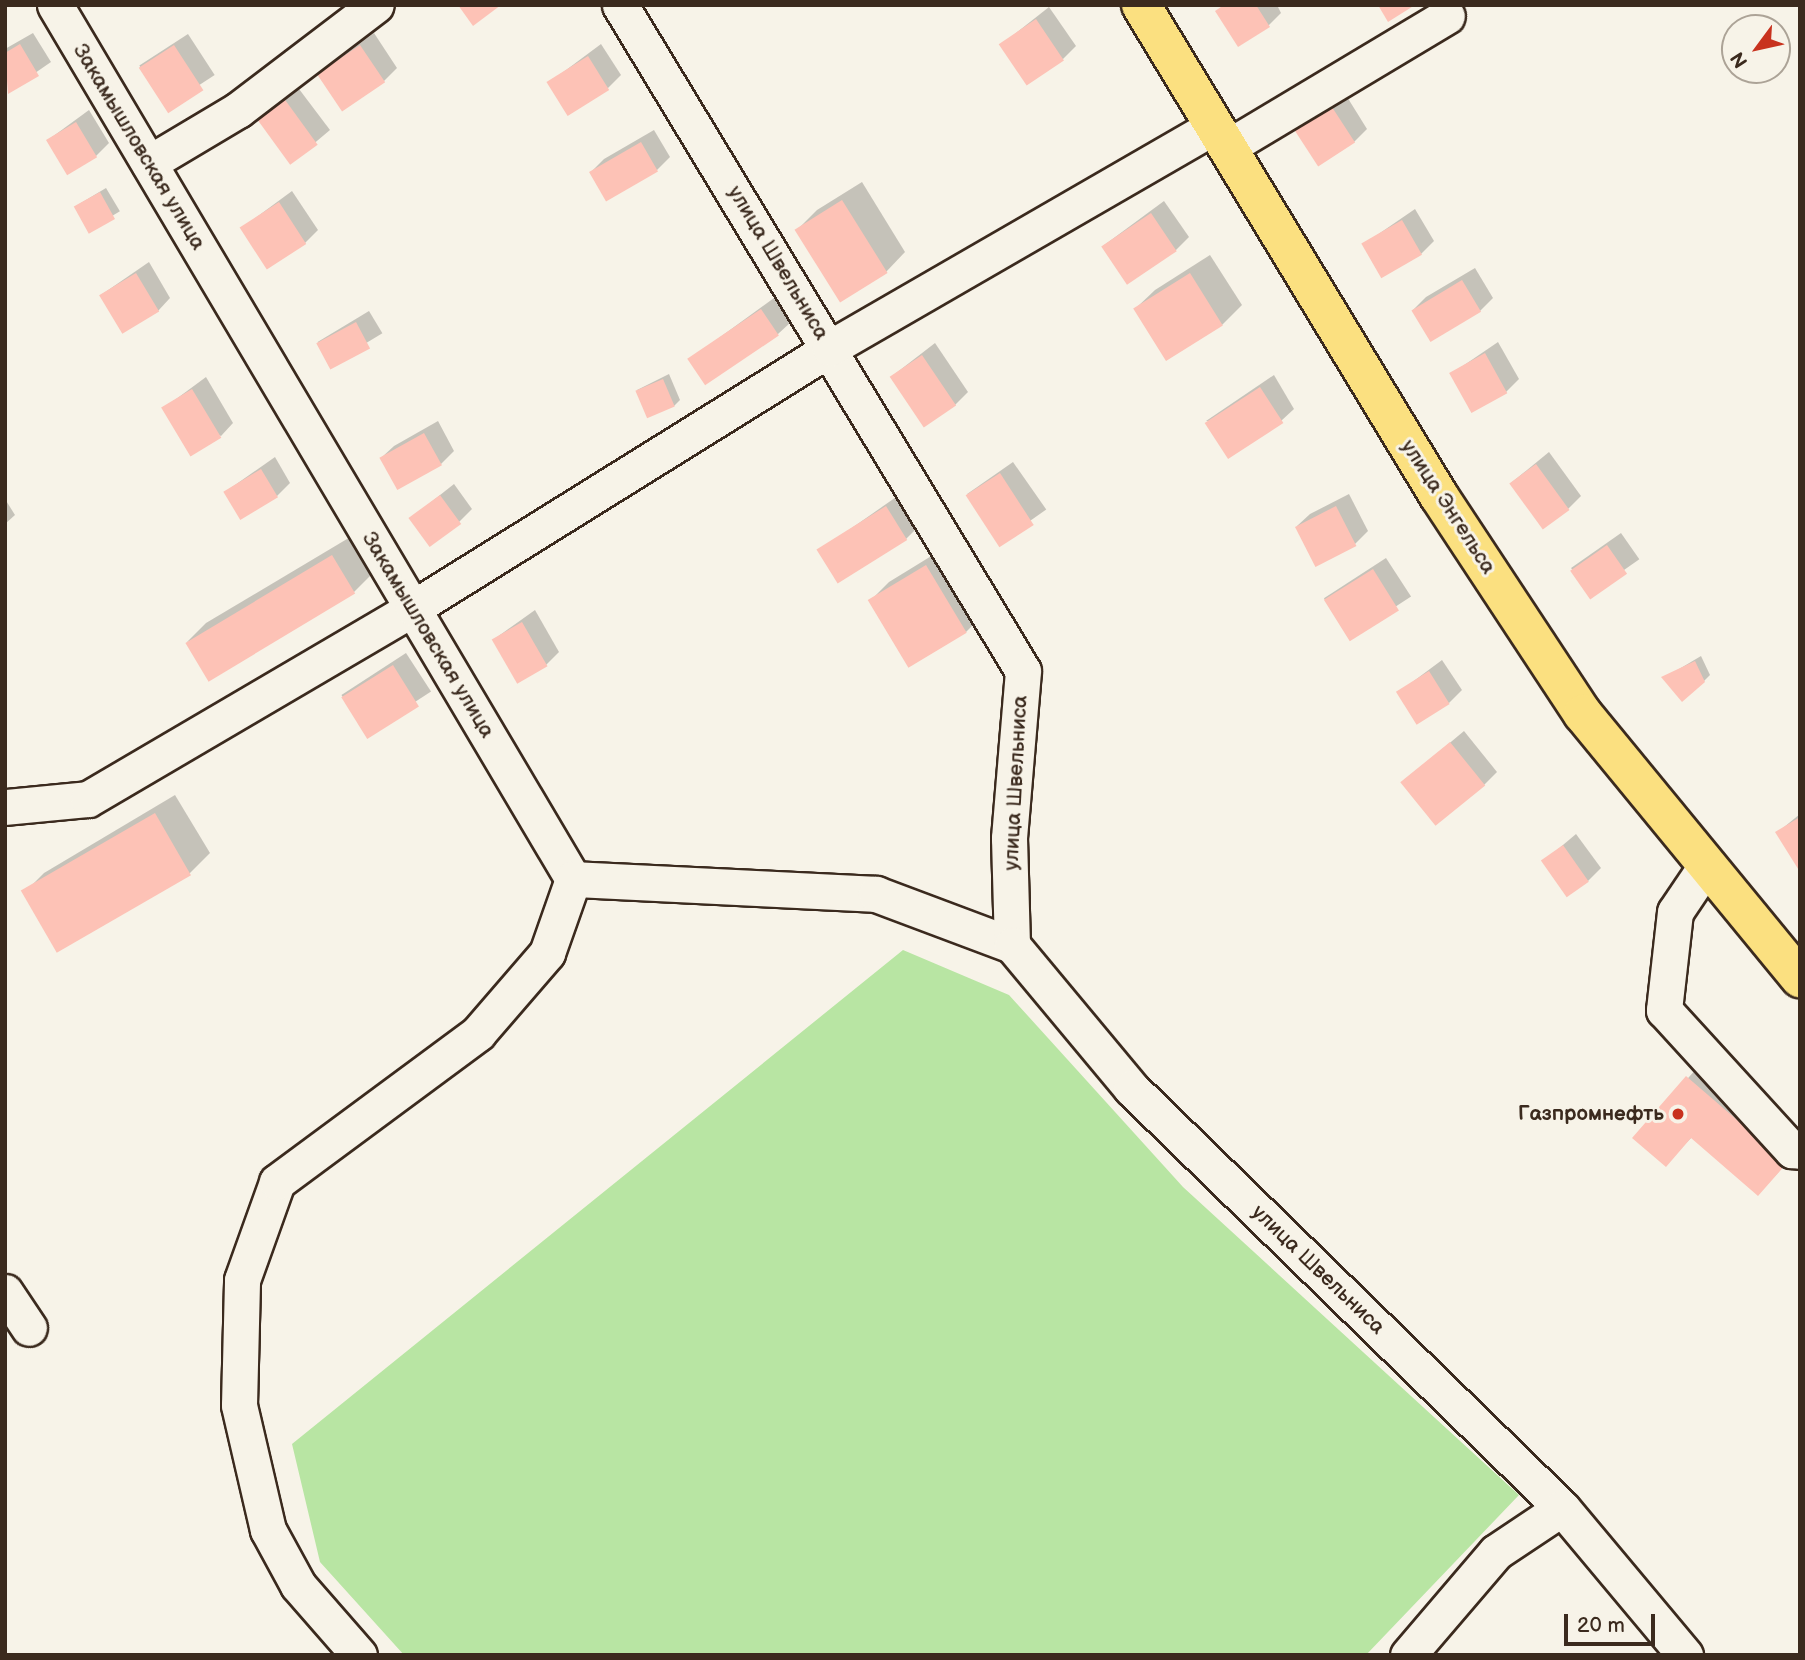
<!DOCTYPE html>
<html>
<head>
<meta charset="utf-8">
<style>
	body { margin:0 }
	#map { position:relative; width:1805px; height:1660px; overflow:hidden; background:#f7f3e8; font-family:"Balsamiq Sans",sans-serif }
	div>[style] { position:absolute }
	.green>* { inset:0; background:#b8e5a3 }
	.shadow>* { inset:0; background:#0003; transform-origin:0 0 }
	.building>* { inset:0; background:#fdc2b6; transform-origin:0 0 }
	.roads { filter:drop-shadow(2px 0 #3b2a1e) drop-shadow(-2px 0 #3b2a1e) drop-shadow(0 2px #3b2a1e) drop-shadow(0 -2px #3b2a1e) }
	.minor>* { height:35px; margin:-17.5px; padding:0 17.5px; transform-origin:17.5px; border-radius:17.5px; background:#f7f3e8 }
	.major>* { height:38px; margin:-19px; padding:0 19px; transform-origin:19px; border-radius:19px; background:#fbe080 }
	.dots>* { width:19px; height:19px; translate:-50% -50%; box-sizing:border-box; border:4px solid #f7f3e8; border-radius:50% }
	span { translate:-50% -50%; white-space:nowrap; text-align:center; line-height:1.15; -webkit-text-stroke:6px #f7f3e8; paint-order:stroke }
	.street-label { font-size:21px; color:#3b2a1e }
	.poi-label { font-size:21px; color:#3b2a1e; font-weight:700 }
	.right { translate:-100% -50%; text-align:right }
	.frame { position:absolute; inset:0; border:7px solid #3b2a1e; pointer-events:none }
	.north { position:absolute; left:1721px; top:14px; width:70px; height:70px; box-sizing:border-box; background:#f7f3e8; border:2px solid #aca397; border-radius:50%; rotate:237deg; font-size:19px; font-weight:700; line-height:28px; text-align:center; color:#3b2a1e }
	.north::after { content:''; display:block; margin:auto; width:24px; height:32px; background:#c8321e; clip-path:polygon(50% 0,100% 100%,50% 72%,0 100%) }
	.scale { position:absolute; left:1564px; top:1614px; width:91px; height:32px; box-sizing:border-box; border:4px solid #3b2a1e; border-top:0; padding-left:9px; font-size:21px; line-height:24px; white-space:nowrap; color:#3b2a1e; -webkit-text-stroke:5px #f7f3e8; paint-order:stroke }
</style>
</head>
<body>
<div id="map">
	<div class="green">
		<div style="clip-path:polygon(903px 950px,1009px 995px,1183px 1187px,1519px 1495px,1366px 1655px,404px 1655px,320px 1562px,292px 1444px)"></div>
	</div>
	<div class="shadow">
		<div style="clip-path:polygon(1223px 5px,1277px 5px,1281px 13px,1268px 26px,1218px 11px)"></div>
		<div style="clip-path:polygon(1049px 7px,1076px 46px,1063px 59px,1002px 44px)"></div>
		<div style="clip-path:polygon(33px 33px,51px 62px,9px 91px,5px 49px)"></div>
		<div style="clip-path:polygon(374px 33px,397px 68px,384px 81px,319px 74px)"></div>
		<div style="left:188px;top:34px;width:49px;height:58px;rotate:57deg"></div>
		<div style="clip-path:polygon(601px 44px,621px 75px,608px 88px,550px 82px)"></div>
		<div style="clip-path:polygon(296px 85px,330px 130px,292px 162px,271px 104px)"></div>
		<div style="clip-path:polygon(1344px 92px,1367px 129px,1354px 142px,1307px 114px)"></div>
		<div style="clip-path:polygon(89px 110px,109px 143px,96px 156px,48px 140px)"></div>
		<div style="clip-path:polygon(654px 130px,670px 157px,657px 170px,591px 172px,604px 159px)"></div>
		<div style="clip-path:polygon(862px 182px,905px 252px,886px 272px,797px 230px,817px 210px)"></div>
		<div style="left:106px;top:188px;width:27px;height:35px;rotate:59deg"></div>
		<div style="clip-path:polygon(292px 191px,318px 230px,305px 243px,242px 228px)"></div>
		<div style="clip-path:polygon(1164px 201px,1189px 237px,1176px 250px,1103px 246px)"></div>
		<div style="clip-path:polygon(1415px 209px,1434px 241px,1421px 254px,1364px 244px)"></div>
		<div style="clip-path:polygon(1210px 255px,1242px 305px,1222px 325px,1135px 309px,1155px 290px)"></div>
		<div style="clip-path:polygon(149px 262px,170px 298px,158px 311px,101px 295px)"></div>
		<div style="clip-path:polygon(1475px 268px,1493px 298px,1480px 311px,1413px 310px,1426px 297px)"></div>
		<div style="clip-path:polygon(774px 298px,791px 322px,778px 334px,690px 359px)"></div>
		<div style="left:369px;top:311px;width:26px;height:60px;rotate:59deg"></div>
		<div style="clip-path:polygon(1498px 342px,1519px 379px,1506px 392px,1451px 374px)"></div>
		<div style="clip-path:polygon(935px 343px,968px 392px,955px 405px,891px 377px)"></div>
		<div style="clip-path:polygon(669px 374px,680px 400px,674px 406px,637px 390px)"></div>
		<div style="clip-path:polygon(1274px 375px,1294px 409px,1281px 421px,1206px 421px)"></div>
		<div style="clip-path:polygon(206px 377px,233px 423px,221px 436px,164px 408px)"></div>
		<div style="clip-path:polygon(438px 421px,454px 451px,441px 464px,397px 488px,381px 458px,394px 446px)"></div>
		<div style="clip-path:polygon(1549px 452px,1581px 496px,1568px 509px,1511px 483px)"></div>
		<div style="clip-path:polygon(275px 457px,290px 483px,277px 496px,225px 492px)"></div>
		<div style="left:1013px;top:462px;width:58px;height:56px;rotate:55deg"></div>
		<div style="clip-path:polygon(454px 484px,472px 509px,459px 522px,411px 518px)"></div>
		<div style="clip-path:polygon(1349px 494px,1368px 531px,1355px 544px,1316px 563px,1297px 526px,1310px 514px)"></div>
		<div style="clip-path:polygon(899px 495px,919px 526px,906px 539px,819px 551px)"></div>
		<div style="clip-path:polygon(5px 499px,15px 515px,5px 524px)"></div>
		<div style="left:1621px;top:533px;width:32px;height:61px;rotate:55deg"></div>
		<div style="clip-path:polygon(352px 536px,373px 573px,354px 592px,187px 642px,206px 623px)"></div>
		<div style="clip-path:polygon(946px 547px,986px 612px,966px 632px,870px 601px,889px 582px)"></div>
		<div style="left:1386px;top:558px;width:46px;height:74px;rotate:57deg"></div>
		<div style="clip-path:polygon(535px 610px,559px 652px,546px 665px,493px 640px)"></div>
		<div style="left:406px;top:653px;width:46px;height:77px;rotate:57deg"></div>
		<div style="clip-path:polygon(1701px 656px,1710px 675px,1704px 681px,1664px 678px)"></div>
		<div style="clip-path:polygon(1442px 660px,1462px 690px,1449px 703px,1399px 692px)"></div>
		<div style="clip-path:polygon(1464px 731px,1497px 772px,1484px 785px,1403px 782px)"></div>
		<div style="clip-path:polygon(175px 795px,210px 853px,190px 873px,60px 950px,25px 892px,44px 873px)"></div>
		<div style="clip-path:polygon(1800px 814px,1800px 869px,1778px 832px)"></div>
		<div style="clip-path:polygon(1576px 834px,1601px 868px,1588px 881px,1544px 861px)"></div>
		<div style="clip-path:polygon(1707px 1057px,1800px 1149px,1758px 1194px,1692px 1137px,1666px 1164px,1635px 1137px)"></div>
	</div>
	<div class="building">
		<div style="clip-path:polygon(458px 5px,501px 5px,473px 26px)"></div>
		<div style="clip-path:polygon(1224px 5px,1256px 5px,1270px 27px,1238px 47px,1215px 11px)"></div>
		<div style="clip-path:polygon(1378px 5px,1415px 5px,1388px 22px)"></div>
		<div style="left:1036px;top:19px;width:50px;height:45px;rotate:56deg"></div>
		<div style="clip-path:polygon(20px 44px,39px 76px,8px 94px,5px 53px)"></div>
		<div style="left:174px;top:45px;width:54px;height:42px;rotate:57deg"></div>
		<div style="left:360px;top:45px;width:45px;height:52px;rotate:56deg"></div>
		<div style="left:588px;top:56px;width:40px;height:49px;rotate:58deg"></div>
		<div style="left:283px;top:97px;width:59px;height:34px;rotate:54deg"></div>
		<div style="left:1330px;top:104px;width:46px;height:44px;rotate:57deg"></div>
		<div style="left:76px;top:122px;width:41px;height:35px;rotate:59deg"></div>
		<div style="left:641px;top:142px;width:34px;height:60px;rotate:60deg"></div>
		<div style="left:100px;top:192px;width:31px;height:30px;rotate:61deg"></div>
		<div style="left:842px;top:200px;width:86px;height:56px;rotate:58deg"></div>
		<div style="left:279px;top:202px;width:50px;height:47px;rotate:57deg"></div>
		<div style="left:1151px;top:213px;width:46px;height:60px;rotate:56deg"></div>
		<div style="left:1402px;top:220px;width:40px;height:47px;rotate:60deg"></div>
		<div style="left:136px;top:273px;width:45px;height:43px;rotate:59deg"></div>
		<div style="left:1190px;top:273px;width:62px;height:67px;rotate:58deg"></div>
		<div style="left:1462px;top:280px;width:37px;height:59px;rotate:59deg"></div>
		<div style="left:761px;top:309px;width:32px;height:89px;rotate:56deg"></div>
		<div style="left:356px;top:322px;width:30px;height:45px;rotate:62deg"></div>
		<div style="left:1485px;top:353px;width:46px;height:41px;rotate:61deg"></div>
		<div style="left:922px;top:355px;width:61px;height:39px;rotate:56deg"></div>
		<div style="left:663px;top:379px;width:30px;height:30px;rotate:67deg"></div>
		<div style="left:1260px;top:387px;width:43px;height:66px;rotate:57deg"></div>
		<div style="left:192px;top:389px;width:57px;height:36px;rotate:59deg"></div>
		<div style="left:424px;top:433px;width:37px;height:51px;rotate:61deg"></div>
		<div style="left:1536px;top:464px;width:57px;height:33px;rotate:54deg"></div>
		<div style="left:261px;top:469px;width:33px;height:44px;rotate:59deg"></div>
		<div style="left:1000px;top:473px;width:62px;height:41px;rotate:57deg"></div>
		<div style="left:440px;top:495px;width:36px;height:39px;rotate:54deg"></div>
		<div style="left:886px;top:506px;width:40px;height:82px;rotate:58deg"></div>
		<div style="left:1336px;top:506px;width:45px;height:46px;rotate:63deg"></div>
		<div style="left:1607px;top:545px;width:35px;height:45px;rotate:55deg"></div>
		<div style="left:332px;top:555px;width:45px;height:171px;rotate:59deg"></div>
		<div style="left:926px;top:565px;width:79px;height:68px;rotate:59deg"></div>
		<div style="left:1373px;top:569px;width:49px;height:58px;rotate:58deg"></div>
		<div style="left:522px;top:622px;width:51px;height:35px;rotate:60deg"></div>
		<div style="clip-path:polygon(1695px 661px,1705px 682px,1682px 702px,1661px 677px)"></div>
		<div style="left:393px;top:665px;width:49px;height:61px;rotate:58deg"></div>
		<div style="left:1429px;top:671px;width:39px;height:39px;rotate:58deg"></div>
		<div style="left:1450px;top:742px;width:56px;height:64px;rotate:51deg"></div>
		<div style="left:155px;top:813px;width:72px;height:155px;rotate:60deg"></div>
		<div style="clip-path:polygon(1800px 817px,1800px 872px,1775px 832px)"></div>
		<div style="left:1563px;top:845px;width:45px;height:27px;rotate:55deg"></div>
		<div style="clip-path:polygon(1686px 1076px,1787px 1163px,1758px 1196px,1691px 1138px,1666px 1167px,1632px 1138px)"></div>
	</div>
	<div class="roads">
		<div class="minor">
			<div style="left:55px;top:5px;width:1016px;rotate:59.35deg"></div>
			<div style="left:573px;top:879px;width:303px;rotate:2.8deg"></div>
			<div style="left:876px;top:894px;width:145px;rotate:20.6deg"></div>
			<div style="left:620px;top:5px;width:778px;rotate:58.82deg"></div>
			<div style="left:1023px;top:671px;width:168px;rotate:94.8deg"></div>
			<div style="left:1009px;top:838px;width:107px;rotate:88.4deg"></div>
			<div style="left:1012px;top:945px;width:186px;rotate:50.2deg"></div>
			<div style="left:1131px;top:1088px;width:602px;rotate:44.26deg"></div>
			<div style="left:1562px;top:1508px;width:192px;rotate:50.1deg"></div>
			<div style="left:1228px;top:147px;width:255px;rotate:-30.9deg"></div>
			<div style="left:149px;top:163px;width:104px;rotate:-30.8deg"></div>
			<div style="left:238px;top:110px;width:173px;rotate:-37.3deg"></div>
			<div style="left:5px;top:807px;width:83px;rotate:-5.5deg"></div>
			<div style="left:88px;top:799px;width:377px;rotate:-30.4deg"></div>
			<div style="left:413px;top:608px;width:491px;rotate:-31.9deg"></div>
			<div style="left:830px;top:348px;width:444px;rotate:-30deg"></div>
			<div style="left:1706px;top:866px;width:55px;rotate:124deg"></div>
			<div style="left:1675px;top:912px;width:99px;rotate:96.4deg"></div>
			<div style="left:1664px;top:1010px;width:190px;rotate:47.6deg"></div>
			<div style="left:1792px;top:1150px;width:8px;rotate:7deg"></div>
			<div style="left:5px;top:1292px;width:43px;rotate:56.3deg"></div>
			<div style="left:359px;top:1655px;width:93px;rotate:-131.1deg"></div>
			<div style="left:298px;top:1585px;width:63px;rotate:-118.6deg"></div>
			<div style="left:268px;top:1530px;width:128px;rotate:-103.1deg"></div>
			<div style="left:239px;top:1405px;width:125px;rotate:-88.6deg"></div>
			<div style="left:242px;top:1280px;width:104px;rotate:-70.3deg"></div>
			<div style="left:277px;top:1182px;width:250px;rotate:-36.5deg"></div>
			<div style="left:478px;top:1033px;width:106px;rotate:-49.2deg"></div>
			<div style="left:547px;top:953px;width:78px;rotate:-70.6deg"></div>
			<div style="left:1408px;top:1655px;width:135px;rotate:-49.5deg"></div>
			<div style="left:1496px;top:1552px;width:79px;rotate:-33.7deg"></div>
		</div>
		<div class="major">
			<div style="left:1141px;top:5px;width:574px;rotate:58.75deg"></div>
			<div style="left:1439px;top:496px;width:261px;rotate:56.6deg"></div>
			<div style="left:1583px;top:714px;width:342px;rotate:50.6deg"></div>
		</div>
	</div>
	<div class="dots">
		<div style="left:1678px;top:1114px;background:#c8321e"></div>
	</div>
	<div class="street-label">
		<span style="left:139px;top:147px;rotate:59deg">Закамышловская улица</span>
		<span style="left:778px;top:263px;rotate:59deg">улица Швельниса</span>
		<span style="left:1448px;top:507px;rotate:57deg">улица Энгельса</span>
		<span style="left:428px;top:635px;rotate:59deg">Закамышловская улица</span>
		<span style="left:1016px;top:783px;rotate:-87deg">улица Швельниса</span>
		<span style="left:1318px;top:1270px;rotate:44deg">улица Швельниса</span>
	</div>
	<div class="poi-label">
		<span class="right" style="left:1664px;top:1114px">Газпромнефть</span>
	</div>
	<div class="frame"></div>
	<div class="north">N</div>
	<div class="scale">20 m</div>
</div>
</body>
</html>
